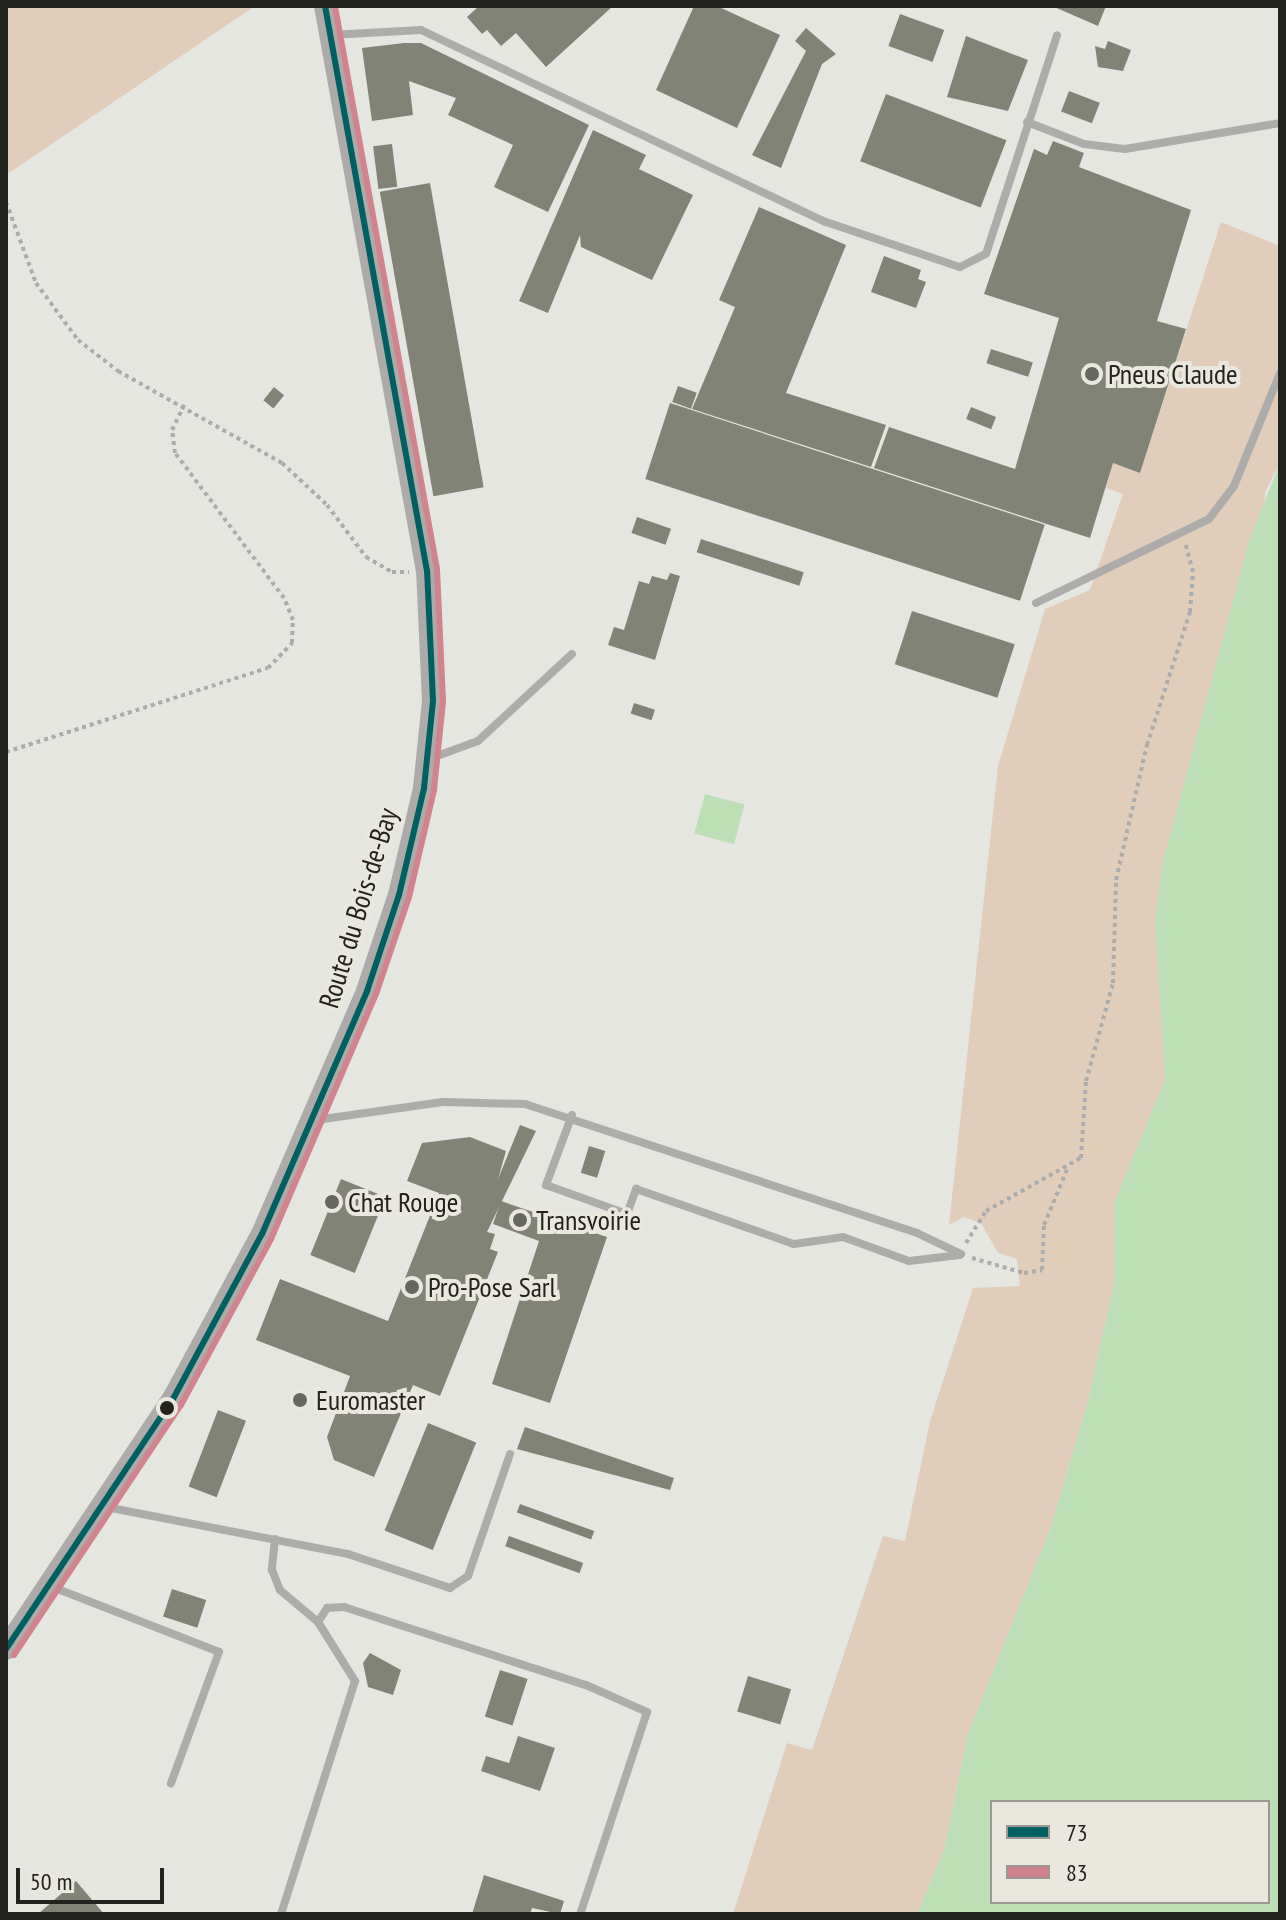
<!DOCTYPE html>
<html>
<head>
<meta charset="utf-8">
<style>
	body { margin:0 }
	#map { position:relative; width:1286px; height:1920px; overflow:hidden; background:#e6e6e1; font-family:"PT Sans Narrow",sans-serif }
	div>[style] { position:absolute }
	.green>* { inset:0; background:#e2cdbb }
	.water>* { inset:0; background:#bddfb6; transform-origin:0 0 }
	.building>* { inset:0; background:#818377; transform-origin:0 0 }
	.path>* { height:4px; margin-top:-2px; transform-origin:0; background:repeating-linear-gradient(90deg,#adacaa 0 4px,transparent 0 8px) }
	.lane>* { height:8px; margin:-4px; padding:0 4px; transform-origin:4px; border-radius:4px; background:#adacaa }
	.secondary>* { height:22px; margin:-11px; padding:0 11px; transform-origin:11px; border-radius:11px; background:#acaba9 }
	.bus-1>* { height:6px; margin:-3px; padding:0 3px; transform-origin:3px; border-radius:3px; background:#005f61 }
	.bus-2>* { height:6px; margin:-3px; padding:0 3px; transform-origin:3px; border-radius:3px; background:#d3838e }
	.dots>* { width:22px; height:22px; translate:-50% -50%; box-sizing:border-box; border:4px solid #e9e7de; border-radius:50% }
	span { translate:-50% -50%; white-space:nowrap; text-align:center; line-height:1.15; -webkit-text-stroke:8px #e9e7de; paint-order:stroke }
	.poi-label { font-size:28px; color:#22221e }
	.left { translate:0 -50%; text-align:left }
	.street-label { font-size:28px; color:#22221e }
	.frame { position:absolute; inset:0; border:8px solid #22221e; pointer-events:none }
	.legend { position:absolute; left:990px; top:1800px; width:280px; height:104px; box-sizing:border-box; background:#e9e7de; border:2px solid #999891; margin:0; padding:10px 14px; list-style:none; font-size:24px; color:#22221e }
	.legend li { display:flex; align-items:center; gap:16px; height:40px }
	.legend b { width:40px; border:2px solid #999891 }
	.scale { position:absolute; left:16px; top:1868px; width:148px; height:36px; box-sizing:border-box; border:4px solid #22221e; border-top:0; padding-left:10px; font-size:24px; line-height:28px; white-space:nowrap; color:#22221e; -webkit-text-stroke:6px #e9e7de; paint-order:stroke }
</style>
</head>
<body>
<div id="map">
	<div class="green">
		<div style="clip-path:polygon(6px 6px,255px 6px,6px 175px)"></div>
		<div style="clip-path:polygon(1221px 222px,1280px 246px,1280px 463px,1265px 492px,1247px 1002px,1114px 1204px,1114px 1285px,1087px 1404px,1051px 1527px,968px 1734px,944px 1850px,917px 1914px,733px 1914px,787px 1743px,812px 1750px,883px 1536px,905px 1541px,930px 1421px,973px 1288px,1020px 1286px,1017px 1259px,998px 1253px,981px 1223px,964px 1217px,949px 1225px,998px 766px,1045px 609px,1090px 590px,1123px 494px,1106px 488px,1113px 463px,1140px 473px)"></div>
	</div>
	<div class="water">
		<div style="clip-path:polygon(evenodd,1280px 463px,1280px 1914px,917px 1914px,944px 1850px,968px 1734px,1051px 1527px,1087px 1404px,1114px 1285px,1114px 1203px,1165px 1080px,1155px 923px,1162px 865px,1250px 538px,1280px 463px,992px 1802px,1268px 1802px,1268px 1902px,992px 1902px,992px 1802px)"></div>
		<div style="left:705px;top:794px;width:41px;height:41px;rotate:15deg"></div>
	</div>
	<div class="building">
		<div style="clip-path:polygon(479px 6px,613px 6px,546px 67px,516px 33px,501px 46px,487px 30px,482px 34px,467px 17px)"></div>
		<div style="clip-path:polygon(694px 6px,717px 6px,780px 35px,737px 128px,656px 90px)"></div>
		<div style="clip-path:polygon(1052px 6px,1106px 6px,1098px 26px)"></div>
		<div style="left:900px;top:14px;width:47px;height:34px;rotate:20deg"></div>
		<div style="clip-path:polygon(806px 28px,836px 54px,822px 64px,781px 168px,752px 155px,806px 51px,795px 41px)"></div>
		<div style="clip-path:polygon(966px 36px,1028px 60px,1008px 111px,947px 97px)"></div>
		<div style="clip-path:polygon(1108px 41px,1131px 50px,1123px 71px,1098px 67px,1095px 46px,1105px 49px)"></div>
		<div style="clip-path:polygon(404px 43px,421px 43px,589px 125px,548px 212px,494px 187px,513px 145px,448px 115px,456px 98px,409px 81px,413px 115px,372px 121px,362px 48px)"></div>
		<div style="left:1069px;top:91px;width:33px;height:22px;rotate:21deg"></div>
		<div style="left:886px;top:94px;width:129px;height:72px;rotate:21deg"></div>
		<div style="clip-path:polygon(593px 130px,646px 155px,639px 169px,693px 195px,652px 280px,581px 247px,580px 235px,548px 313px,519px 301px)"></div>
		<div style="clip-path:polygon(1053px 141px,1084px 153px,1079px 167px,1191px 210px,1157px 321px,1186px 329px,1140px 473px,1113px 463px,1090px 538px,874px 468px,889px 427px,1015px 469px,1059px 318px,984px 294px,1034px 149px,1047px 155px)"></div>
		<div style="left:392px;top:144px;width:43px;height:19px;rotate:83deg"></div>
		<div style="left:430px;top:183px;width:309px;height:51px;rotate:80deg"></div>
		<div style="clip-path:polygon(759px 207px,846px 245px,786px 393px,886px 425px,871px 467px,692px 409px,735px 307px,719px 300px)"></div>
		<div style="clip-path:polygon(884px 256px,921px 270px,918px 279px,926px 282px,916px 308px,871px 292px)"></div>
		<div style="left:991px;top:349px;width:44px;height:15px;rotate:18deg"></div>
		<div style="left:678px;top:386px;width:20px;height:17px;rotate:20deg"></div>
		<div style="left:274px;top:387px;width:13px;height:17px;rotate:39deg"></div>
		<div style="left:670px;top:403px;width:394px;height:80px;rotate:18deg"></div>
		<div style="left:971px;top:407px;width:27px;height:13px;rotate:22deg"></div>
		<div style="left:637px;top:517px;width:36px;height:17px;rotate:19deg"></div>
		<div style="left:701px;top:539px;width:108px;height:14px;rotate:18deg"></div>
		<div style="clip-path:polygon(670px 573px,680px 576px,655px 660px,608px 645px,614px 627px,624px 630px,639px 581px,649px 584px,652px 576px,667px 580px)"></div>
		<div style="left:912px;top:611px;width:108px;height:56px;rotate:18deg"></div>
		<div style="left:634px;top:703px;width:22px;height:11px;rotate:18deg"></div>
		<div style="clip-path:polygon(520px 1125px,536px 1131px,487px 1232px,495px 1234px,490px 1249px,498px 1252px,440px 1396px,413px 1385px,374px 1477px,334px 1460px,327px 1437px,350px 1376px,256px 1340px,280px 1279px,388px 1321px,439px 1193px,407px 1181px,422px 1143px,470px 1137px,506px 1151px,498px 1179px)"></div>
		<div style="left:589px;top:1146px;width:17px;height:28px;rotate:17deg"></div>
		<div style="left:341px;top:1179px;width:48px;height:82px;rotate:22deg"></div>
		<div style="clip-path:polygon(501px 1201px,607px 1237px,550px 1403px,492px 1384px,539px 1241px,493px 1224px)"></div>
		<div style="left:218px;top:1410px;width:30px;height:82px;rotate:21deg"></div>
		<div style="left:428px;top:1423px;width:52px;height:116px;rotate:22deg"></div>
		<div style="clip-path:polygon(525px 1427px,674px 1478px,670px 1490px,517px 1449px)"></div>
		<div style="left:520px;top:1504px;width:79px;height:9px;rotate:20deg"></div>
		<div style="left:509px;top:1536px;width:79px;height:11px;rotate:20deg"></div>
		<div style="left:172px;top:1589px;width:36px;height:29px;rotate:18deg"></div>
		<div style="clip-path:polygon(370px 1653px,401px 1670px,393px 1695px,368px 1687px,363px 1663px)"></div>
		<div style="left:500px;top:1670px;width:29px;height:49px;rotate:18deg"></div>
		<div style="left:748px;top:1676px;width:45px;height:37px;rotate:17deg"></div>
		<div style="clip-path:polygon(518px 1736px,555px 1748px,540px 1791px,481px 1771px,486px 1756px,509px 1763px)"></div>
		<div style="clip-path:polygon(484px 1875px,564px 1901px,560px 1914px,532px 1908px,530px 1914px,472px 1914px)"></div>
		<div style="clip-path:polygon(76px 1881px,104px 1914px,38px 1914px)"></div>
	</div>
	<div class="path">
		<div style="left:6px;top:202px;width:86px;rotate:69.7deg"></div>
		<div style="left:36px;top:283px;width:71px;rotate:53.6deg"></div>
		<div style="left:78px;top:340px;width:51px;rotate:37.8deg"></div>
		<div style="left:118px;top:371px;width:188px;rotate:29.3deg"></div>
		<div style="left:282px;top:463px;width:62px;rotate:43deg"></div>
		<div style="left:327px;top:505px;width:65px;rotate:53.1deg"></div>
		<div style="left:366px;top:557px;width:30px;rotate:30deg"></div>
		<div style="left:392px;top:572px;width:17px"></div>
		<div style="left:6px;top:752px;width:275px;rotate:-17.8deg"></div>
		<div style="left:268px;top:668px;width:35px;rotate:-46deg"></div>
		<div style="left:292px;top:643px;width:23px;rotate:-88deg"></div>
		<div style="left:293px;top:620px;width:24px;rotate:-112deg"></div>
		<div style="left:284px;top:598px;width:181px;rotate:-126.9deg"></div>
		<div style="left:175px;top:453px;width:23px;rotate:-97deg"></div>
		<div style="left:172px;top:430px;width:28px;rotate:-64deg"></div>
		<div style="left:966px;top:1243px;width:38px;rotate:-58deg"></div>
		<div style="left:986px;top:1211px;width:109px;rotate:-29.2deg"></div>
		<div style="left:1081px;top:1158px;width:77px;rotate:-86.3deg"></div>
		<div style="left:1086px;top:1081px;width:102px;rotate:-74.6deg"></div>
		<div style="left:1113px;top:983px;width:103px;rotate:-88.3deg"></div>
		<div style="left:1116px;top:880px;width:139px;rotate:-77.1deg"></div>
		<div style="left:1147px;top:745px;width:140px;rotate:-72.1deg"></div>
		<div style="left:1190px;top:612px;width:40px;rotate:-85.7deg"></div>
		<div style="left:1193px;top:572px;width:28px;rotate:-105deg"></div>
		<div style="left:972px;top:1258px;width:54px;rotate:16.1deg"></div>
		<div style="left:1024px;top:1273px;width:18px;rotate:-9deg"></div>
		<div style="left:1042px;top:1270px;width:45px;rotate:-87.5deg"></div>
		<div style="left:1044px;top:1225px;width:63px;rotate:-67.5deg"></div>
	</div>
	<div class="lane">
		<div style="left:331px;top:35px;width:90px;rotate:-3.2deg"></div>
		<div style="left:421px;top:30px;width:448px;rotate:25.4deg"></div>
		<div style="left:826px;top:222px;width:141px;rotate:18.6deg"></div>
		<div style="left:960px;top:267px;width:29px;rotate:-27deg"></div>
		<div style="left:986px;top:254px;width:230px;rotate:-72deg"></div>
		<div style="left:1027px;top:122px;width:61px;rotate:21.1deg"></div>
		<div style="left:1084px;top:144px;width:41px;rotate:7deg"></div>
		<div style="left:1125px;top:149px;width:157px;rotate:-9.5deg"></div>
		<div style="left:1036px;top:603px;width:192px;rotate:-25.9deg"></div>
		<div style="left:1209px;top:519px;width:41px;rotate:-52.9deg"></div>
		<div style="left:1234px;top:486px;width:122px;rotate:-67.8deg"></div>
		<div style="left:429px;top:759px;width:52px;rotate:-20.2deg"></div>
		<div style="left:478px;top:741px;width:128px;rotate:-42.8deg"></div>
		<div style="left:572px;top:1115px;width:75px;rotate:110.4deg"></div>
		<div style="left:546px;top:1185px;width:86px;rotate:19.7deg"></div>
		<div style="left:627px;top:1214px;width:27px;rotate:-70deg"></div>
		<div style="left:636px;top:1189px;width:167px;rotate:19.2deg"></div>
		<div style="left:794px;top:1244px;width:49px;rotate:-8.1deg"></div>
		<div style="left:843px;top:1237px;width:70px;rotate:20deg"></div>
		<div style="left:909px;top:1261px;width:51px;rotate:-6.7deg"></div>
		<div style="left:316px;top:1120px;width:128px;rotate:-8.1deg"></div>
		<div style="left:443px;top:1102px;width:82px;rotate:1.4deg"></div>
		<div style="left:525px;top:1104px;width:413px;rotate:18.2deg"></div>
		<div style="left:917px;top:1233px;width:49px;rotate:25.5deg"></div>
		<div style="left:106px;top:1507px;width:247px;rotate:11deg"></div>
		<div style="left:348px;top:1554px;width:108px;rotate:18.4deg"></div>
		<div style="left:450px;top:1588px;width:22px;rotate:-34deg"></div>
		<div style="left:468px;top:1576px;width:129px;rotate:-71deg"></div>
		<div style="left:275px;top:1539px;width:31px;rotate:96deg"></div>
		<div style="left:272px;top:1570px;width:22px;rotate:68deg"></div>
		<div style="left:280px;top:1590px;width:50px;rotate:40.1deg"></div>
		<div style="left:318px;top:1622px;width:70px;rotate:57.9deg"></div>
		<div style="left:355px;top:1681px;width:244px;rotate:107.6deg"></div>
		<div style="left:50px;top:1586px;width:181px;rotate:21.3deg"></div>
		<div style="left:219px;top:1652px;width:140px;rotate:110.1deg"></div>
		<div style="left:318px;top:1622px;width:17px;rotate:-57deg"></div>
		<div style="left:327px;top:1608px;width:17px;rotate:-3deg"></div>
		<div style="left:344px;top:1607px;width:254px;rotate:17.9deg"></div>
		<div style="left:586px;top:1685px;width:67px;rotate:23.9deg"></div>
		<div style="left:647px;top:1712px;width:213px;rotate:108.3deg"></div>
	</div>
	<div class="secondary">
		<div style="left:6px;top:1649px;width:301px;rotate:-56.3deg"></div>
		<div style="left:173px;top:1399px;width:187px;rotate:-61.7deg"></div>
		<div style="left:262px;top:1234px;width:265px;rotate:-66.6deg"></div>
		<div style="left:367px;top:991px;width:101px;rotate:-71.6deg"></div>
		<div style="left:399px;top:895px;width:110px;rotate:-76.8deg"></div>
		<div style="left:424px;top:788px;width:87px;rotate:-84.1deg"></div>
		<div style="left:433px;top:701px;width:130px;rotate:-92.6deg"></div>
		<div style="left:427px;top:571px;width:574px;rotate:-100.23deg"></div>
	</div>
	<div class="bus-1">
		<div style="left:6px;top:1649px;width:301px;rotate:-56.3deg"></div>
		<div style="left:173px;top:1399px;width:187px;rotate:-61.7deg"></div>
		<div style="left:262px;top:1234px;width:265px;rotate:-66.6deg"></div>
		<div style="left:367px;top:991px;width:101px;rotate:-71.6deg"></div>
		<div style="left:399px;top:895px;width:110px;rotate:-76.8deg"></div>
		<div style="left:424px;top:788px;width:87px;rotate:-84.1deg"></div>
		<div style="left:433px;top:701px;width:130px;rotate:-92.6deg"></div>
		<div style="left:427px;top:571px;width:574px;rotate:-100.23deg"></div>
	</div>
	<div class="bus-2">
		<div style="left:14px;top:1655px;width:301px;rotate:-56.3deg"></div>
		<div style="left:181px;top:1405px;width:189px;rotate:-61.5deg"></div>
		<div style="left:271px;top:1239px;width:267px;rotate:-66.8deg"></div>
		<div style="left:376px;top:994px;width:102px;rotate:-71.2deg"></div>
		<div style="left:409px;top:897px;width:110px;rotate:-76.8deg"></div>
		<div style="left:434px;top:790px;width:89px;rotate:-84.2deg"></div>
		<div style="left:443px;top:701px;width:132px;rotate:-92.6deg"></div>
		<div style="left:437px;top:569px;width:572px;rotate:-100.27deg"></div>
	</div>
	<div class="dots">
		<div style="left:1092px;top:374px;background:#676762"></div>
		<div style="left:332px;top:1202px;background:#676762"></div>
		<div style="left:520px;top:1220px;background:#676762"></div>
		<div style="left:412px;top:1287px;background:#676762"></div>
		<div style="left:300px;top:1400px;background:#676762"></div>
		<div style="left:167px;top:1408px;background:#22221e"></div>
	</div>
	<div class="poi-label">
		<span class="left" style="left:1108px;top:374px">Pneus Claude</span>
		<span class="left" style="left:348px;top:1202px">Chat Rouge</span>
		<span class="left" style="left:536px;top:1220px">Transvoirie</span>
		<span class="left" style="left:428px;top:1287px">Pro-Pose Sarl</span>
		<span class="left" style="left:316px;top:1400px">Euromaster</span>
	</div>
	<div class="street-label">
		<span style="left:358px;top:908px;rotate:-73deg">Route du Bois-de-Bay</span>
	</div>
	<div class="frame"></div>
	<ul class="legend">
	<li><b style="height:10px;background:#005f61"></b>73</li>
	<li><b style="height:10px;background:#d3838e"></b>83</li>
	</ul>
	<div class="scale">50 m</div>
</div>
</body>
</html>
